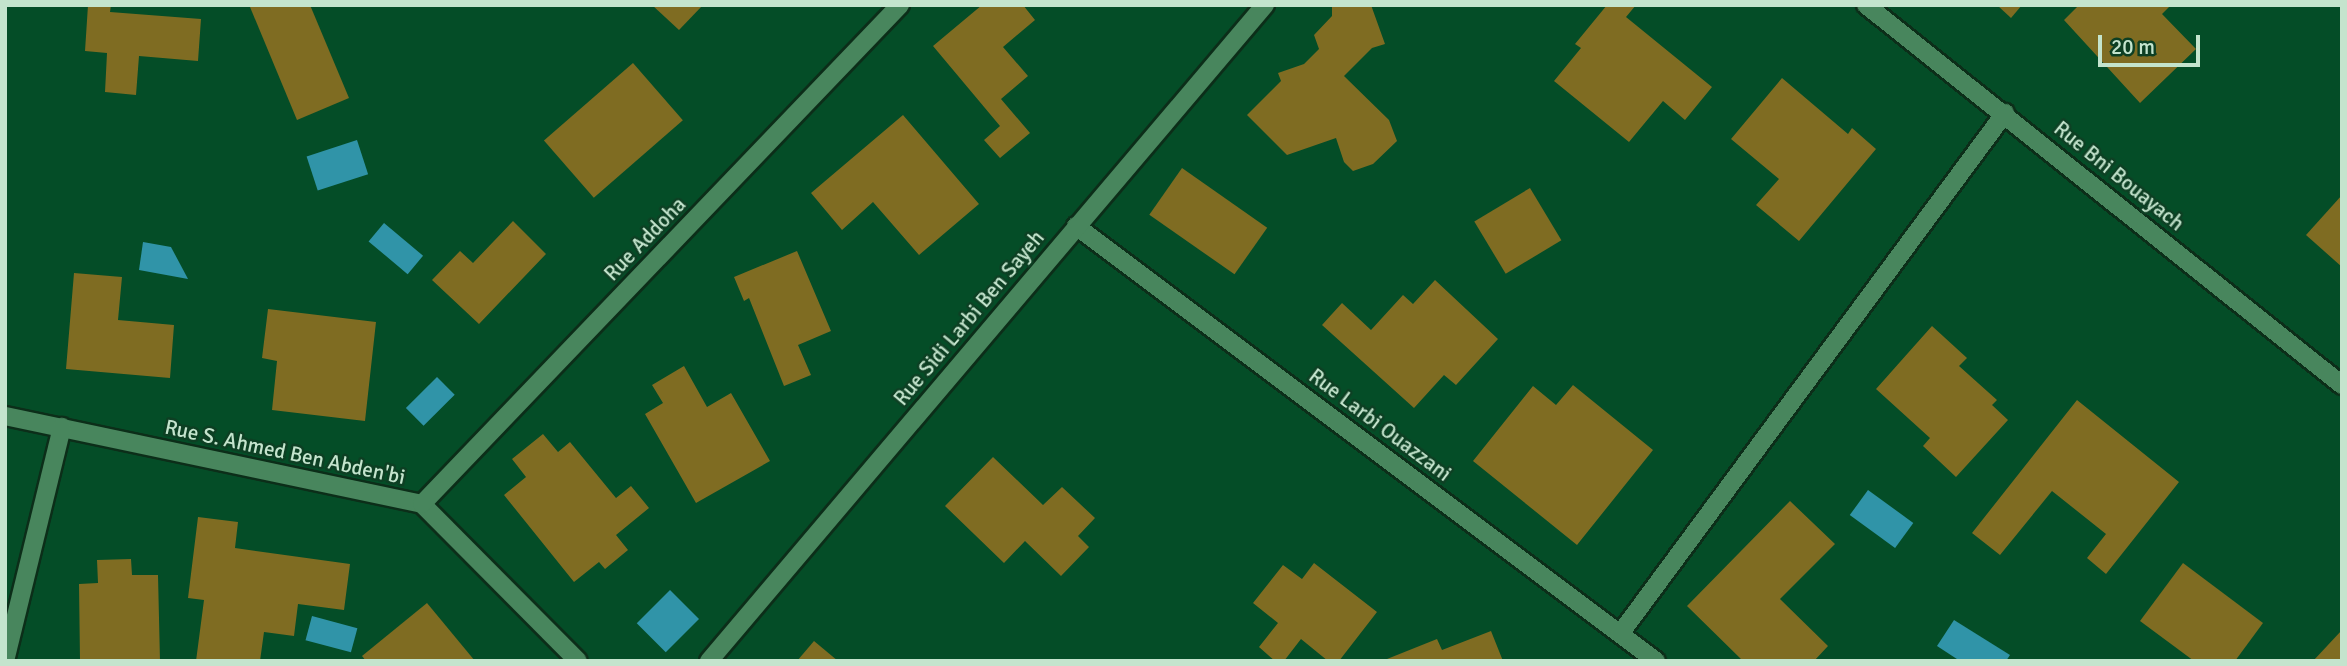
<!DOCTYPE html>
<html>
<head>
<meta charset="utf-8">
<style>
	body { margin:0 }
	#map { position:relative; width:2347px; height:666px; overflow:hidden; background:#044d27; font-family:Signika,sans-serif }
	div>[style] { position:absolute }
	.water>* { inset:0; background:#3094a8; transform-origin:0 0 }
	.building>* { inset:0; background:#7f6c22; transform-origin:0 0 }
	.roads { filter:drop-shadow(2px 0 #0c2e19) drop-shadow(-2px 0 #0c2e19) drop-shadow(0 2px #0c2e19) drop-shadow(0 -2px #0c2e19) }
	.minor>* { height:18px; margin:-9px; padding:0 9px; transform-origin:9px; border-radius:9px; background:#48865d }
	span { translate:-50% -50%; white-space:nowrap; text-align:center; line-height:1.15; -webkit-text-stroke:5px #0d3f23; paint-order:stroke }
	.street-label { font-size:21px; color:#c4e4cd }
	.frame { position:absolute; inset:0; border:7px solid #c4e4cd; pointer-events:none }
	.scale { position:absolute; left:2098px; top:35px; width:102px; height:32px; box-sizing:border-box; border:4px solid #c4e4cd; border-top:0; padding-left:9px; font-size:21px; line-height:24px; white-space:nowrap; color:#c4e4cd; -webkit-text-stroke:5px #0d3f23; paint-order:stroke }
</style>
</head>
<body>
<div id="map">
	<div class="water">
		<div style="left:357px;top:140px;width:36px;height:53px;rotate:72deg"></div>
		<div style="left:384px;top:223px;width:51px;height:24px;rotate:40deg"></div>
		<div style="clip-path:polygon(143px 242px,171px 247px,188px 279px,139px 270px)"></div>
		<div style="left:437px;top:377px;width:25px;height:44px;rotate:45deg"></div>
		<div style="left:1868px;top:490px;width:56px;height:31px;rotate:36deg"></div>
		<div style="left:670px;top:590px;width:41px;height:47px;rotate:45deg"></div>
		<div style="left:312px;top:616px;width:47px;height:25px;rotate:15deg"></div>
		<div style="clip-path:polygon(1954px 620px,2010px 655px,2006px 661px,1960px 661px,1937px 646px)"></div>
	</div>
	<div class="building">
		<div style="clip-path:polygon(88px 5px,111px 5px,110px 12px,201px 19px,198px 61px,139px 56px,136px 95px,105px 92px,107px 53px,85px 51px)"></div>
		<div style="clip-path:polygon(255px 5px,310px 5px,349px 98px,297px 120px,250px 7px)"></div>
		<div style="clip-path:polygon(652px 5px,703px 5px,679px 30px)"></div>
		<div style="clip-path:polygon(982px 5px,1023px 5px,1035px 20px,1003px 47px,1028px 76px,1001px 99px,1030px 133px,1000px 158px,984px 140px,1000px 126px,933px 46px)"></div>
		<div style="clip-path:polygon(1332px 5px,1371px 5px,1385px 44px,1372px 48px,1344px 76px,1389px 120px,1397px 141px,1373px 164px,1353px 171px,1344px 162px,1336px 138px,1287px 155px,1247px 115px,1281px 81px,1278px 73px,1304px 64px,1319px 49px,1314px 35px,1332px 16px)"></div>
		<div style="clip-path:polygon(1607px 5px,1636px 5px,1626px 17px,1712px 87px,1685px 120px,1663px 101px,1629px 142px,1554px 81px,1581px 48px,1575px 44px)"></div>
		<div style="clip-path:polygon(1997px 5px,2022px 5px,2011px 18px)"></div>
		<div style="clip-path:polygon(2079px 5px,2171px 5px,2162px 14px,2196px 49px,2140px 103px,2064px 20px)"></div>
		<div style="left:633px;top:63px;width:76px;height:118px;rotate:49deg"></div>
		<div style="clip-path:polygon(1782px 78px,1848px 134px,1852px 128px,1876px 149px,1799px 241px,1756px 205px,1779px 179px,1731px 139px)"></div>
		<div style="clip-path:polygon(903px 115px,979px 204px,919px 255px,873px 202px,842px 230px,811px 193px)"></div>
		<div style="left:1182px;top:168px;width:104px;height:57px;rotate:35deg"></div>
		<div style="left:1530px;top:188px;width:61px;height:65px;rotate:59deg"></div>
		<div style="clip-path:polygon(2342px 195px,2342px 267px,2306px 235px)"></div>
		<div style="clip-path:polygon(513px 221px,546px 254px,479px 324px,432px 280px,460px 251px,473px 263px)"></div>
		<div style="clip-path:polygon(797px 251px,831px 331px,798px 345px,811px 375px,784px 386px,749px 298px,744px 301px,734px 277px)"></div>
		<div style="clip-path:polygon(74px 273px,122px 277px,118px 320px,174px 325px,170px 378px,66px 369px)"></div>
		<div style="clip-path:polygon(1435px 280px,1498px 339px,1456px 385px,1444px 375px,1414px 408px,1322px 325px,1342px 303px,1371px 330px,1403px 295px,1413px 304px)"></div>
		<div style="clip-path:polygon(268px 309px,376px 322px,365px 421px,272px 410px,277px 361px,262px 358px)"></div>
		<div style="clip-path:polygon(1932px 326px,1967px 358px,1959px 366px,1997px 400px,1992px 405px,2008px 420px,1956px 477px,1923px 446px,1930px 438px,1876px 389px)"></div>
		<div style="clip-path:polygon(684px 366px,707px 407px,731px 393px,770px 461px,696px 503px,645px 414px,663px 403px,652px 385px)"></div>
		<div style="clip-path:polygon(1573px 385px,1653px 450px,1577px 545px,1473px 461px,1533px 386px,1556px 405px)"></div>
		<div style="clip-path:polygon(2077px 400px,2179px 482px,2106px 574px,2087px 558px,2106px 534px,2052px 491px,2000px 555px,1972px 533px)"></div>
		<div style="clip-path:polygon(543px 434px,558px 452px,570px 442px,616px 498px,631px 486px,649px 508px,616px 535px,628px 550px,605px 569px,599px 562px,574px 582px,504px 495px,526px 477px,512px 459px)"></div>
		<div style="clip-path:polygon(993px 457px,1043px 505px,1062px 487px,1095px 518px,1078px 536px,1089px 547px,1061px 576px,1025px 541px,1004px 563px,945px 506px)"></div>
		<div style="clip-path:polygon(1790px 501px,1835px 544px,1780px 599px,1828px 646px,1814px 661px,1743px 661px,1687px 606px)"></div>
		<div style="clip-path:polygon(198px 517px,238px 522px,235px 548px,350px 564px,344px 610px,298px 604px,294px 636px,264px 632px,260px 661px,196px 661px,204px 600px,188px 598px)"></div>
		<div style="clip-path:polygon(131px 559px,132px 575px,158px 575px,160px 661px,80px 661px,79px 584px,98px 583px,97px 560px)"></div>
		<div style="clip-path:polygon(1314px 563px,1377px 612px,1339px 661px,1328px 661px,1301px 639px,1284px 661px,1275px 661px,1259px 647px,1278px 623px,1253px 603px,1283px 565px,1302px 579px)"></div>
		<div style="clip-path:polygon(2183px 563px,2263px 623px,2235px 661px,2194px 661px,2140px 621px)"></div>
		<div style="clip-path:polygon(427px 603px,475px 661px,366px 661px,362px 656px)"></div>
		<div style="clip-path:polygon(2342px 630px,2342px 661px,2313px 661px)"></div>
		<div style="clip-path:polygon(1491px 631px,1503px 661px,1382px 661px,1437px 639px,1442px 650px)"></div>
		<div style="clip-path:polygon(814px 641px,838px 661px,797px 661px)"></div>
	</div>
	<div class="roads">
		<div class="minor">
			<div style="left:1866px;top:5px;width:609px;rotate:38.6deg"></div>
			<div style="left:1076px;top:226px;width:725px;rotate:36.87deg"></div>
			<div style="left:5px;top:416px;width:426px;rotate:11.9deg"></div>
			<div style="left:422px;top:504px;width:221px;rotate:45.2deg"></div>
			<div style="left:422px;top:504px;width:691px;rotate:-46.23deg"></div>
			<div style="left:1620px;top:634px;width:648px;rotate:-53.54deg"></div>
			<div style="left:5px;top:661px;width:241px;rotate:-76.3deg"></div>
			<div style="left:709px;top:661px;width:860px;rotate:-49.72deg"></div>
		</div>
	</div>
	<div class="street-label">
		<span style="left:2119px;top:176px;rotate:39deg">Rue Bni Bouayach</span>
		<span style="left:645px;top:239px;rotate:-46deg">Rue Addoha</span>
		<span style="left:969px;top:318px;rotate:-50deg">Rue Sidi Larbi Ben Sayeh</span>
		<span style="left:1380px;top:425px;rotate:37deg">Rue Larbi Ouazzani</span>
		<span style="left:285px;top:452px;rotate:12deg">Rue S. Ahmed Ben Abden'bi</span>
	</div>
	<div class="frame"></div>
	<div class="scale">20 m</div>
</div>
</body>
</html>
